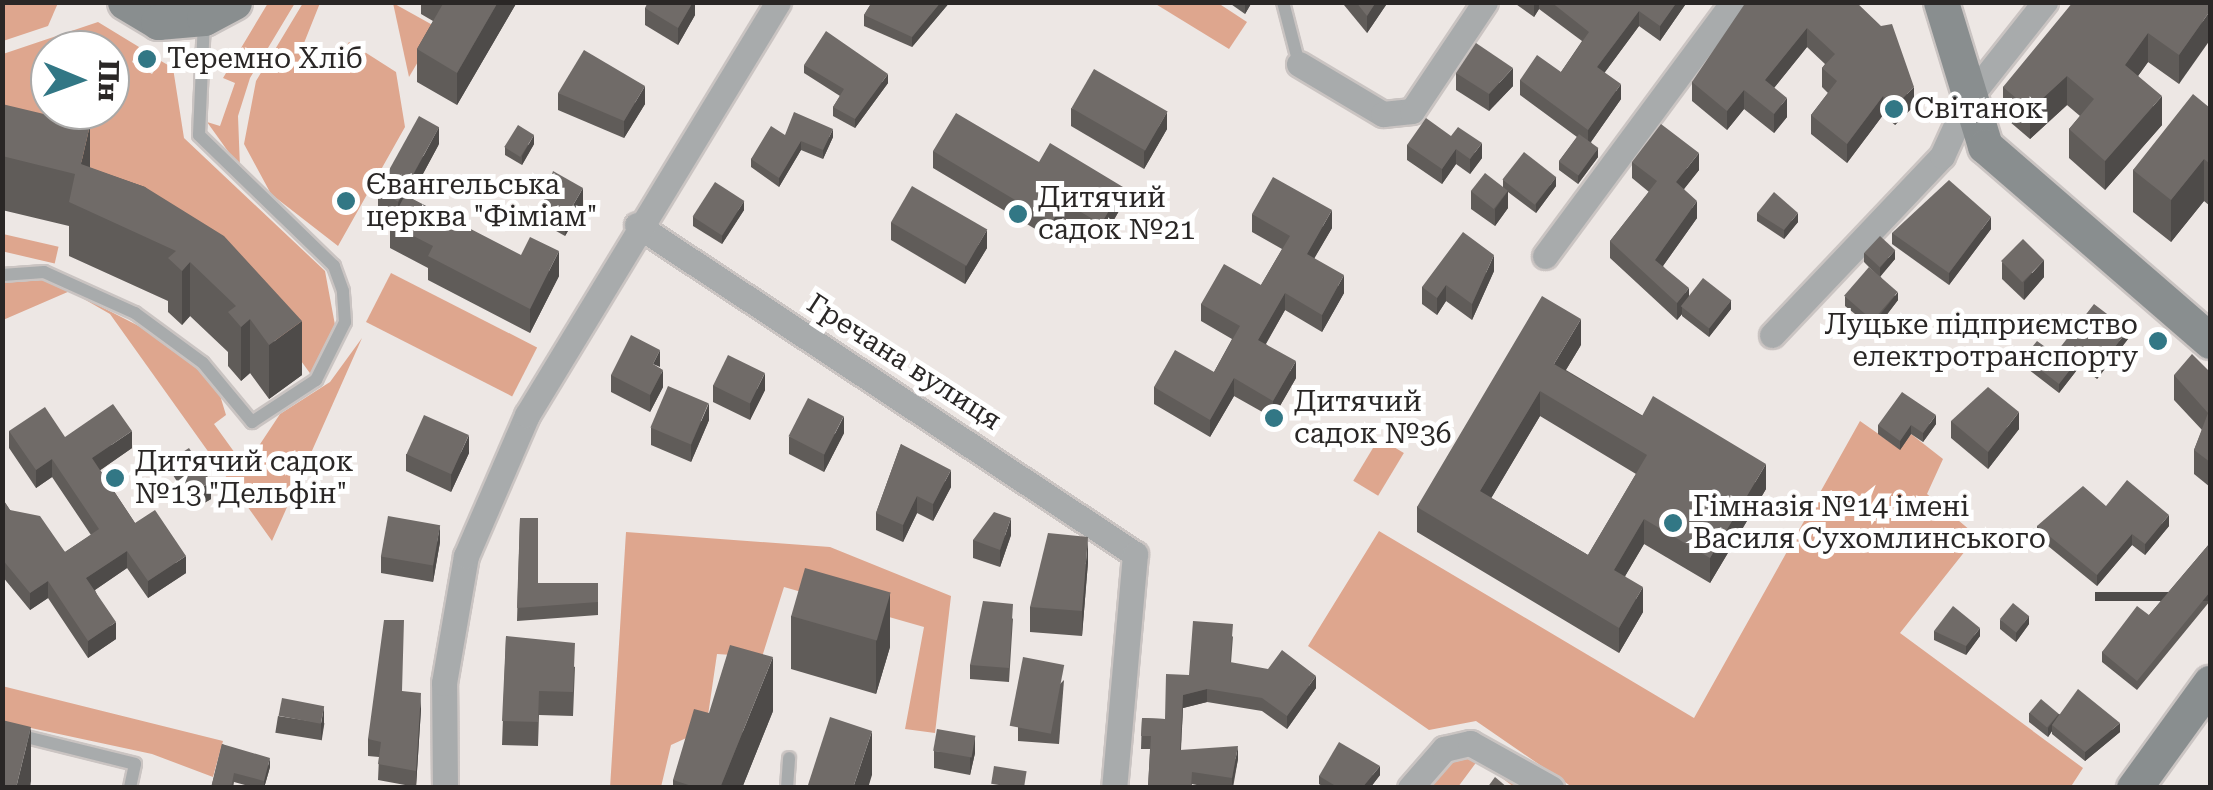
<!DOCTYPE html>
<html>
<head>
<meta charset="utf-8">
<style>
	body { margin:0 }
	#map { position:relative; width:2213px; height:790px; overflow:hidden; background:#ede7e4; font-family:"Roboto Serif",serif }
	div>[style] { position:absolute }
	.green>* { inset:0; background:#dea68e; transform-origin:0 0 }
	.roads { filter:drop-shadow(2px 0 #cac4c2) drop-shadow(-2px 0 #cac4c2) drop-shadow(0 2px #cac4c2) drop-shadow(0 -2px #cac4c2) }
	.lane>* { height:12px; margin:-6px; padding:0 6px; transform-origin:6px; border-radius:6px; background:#a8abac }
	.street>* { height:25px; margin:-12.5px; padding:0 12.5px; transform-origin:12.5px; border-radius:12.5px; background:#a8abac }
	.secondary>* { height:35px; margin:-17.5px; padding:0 17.5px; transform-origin:17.5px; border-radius:17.5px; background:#898e8f }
	.wall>* { inset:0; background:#605c59; transform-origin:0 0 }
	.shaded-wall>* { inset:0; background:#4e4b49; transform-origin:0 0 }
	.building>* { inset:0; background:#706b68; transform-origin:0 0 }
	.dots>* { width:28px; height:28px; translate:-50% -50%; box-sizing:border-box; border:5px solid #fff; border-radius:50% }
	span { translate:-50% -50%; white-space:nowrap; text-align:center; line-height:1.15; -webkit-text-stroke:10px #fff; paint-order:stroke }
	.poi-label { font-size:28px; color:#2a2726 }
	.left { translate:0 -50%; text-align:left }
	.right { translate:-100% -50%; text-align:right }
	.street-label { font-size:28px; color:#2a2726 }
	.frame { position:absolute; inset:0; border:5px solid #2a2726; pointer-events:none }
	.north { position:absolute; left:30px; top:30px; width:100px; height:100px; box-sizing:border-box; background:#fff; border:2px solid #aaa9a8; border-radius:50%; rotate:91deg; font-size:28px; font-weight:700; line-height:40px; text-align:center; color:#2a2726 }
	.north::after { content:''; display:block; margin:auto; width:35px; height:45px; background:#327785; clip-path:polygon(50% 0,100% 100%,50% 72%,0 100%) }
</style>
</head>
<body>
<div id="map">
	<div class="green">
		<div style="clip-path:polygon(2px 3px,3px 2px,58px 3px,48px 26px,3px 41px)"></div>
		<div style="clip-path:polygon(268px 3px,295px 3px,250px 78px,238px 116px,240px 168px,207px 122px,220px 126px,235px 83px,223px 78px)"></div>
		<div style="clip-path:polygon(303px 3px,320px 3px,302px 48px,332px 68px,349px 42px,396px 72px,405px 127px,338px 246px,271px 194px,244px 144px,256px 81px)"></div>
		<div style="clip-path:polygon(393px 3px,438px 28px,409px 77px)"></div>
		<div style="clip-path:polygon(1154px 3px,1218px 3px,1247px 22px,1229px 49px)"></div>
		<div style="clip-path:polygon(evenodd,98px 22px,139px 47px,132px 62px,152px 74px,161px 61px,173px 68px,184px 138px,325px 271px,335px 325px,312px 376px,296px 354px,3px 151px,3px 54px,98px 22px,50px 50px,110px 50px,110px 110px,50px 110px,50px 50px)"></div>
		<div style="left:3px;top:234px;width:57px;height:17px;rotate:13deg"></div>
		<div style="left:391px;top:273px;width:164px;height:55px;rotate:27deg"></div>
		<div style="clip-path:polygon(47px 279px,170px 342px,197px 366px,219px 392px,226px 415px,214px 424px,245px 467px,280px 414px,330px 382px,362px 338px,272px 541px,110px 314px,70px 291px,3px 320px,3px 282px)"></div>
		<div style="clip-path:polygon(1860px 421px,1900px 449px,1911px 434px,1943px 459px,1927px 494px,1977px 536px,1900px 633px,2083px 768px,2070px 788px,1572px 787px,1476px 721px,1429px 730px,1308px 646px,1379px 531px,1694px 718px)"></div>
		<div style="left:1379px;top:438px;width:29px;height:50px;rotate:31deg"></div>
		<div style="clip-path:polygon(626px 532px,830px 547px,951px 596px,935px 733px,905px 729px,924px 627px,784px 587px,762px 657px,717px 654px,706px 729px,671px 745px,661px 787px,610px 788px)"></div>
		<div style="clip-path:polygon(2px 686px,223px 741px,213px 777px,152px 754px,3px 722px)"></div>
		<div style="clip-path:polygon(1473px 754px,1532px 787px,1514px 787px,1478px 760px,1458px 787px,1426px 788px,1452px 758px)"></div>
	</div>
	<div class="roads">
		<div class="lane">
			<div style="left:1283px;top:2px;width:64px;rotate:75.5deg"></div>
			<div style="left:2px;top:275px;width:42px;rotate:-4.1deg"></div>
			<div style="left:44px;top:272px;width:100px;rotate:24.3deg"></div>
			<div style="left:135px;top:313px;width:84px;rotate:36.3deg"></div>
			<div style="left:203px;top:363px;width:77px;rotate:50.3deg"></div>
			<div style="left:252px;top:422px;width:77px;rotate:-33.3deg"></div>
			<div style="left:316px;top:380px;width:65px;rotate:-63.4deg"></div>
			<div style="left:345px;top:322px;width:31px;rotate:-94deg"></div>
			<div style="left:343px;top:291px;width:27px;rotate:-110deg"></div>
			<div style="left:334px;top:266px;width:188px;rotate:-135.9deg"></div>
			<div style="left:199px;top:135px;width:114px;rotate:-87.5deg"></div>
			<div style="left:2px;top:731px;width:137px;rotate:13.9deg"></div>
			<div style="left:135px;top:764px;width:25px;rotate:102deg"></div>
			<div style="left:787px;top:788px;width:30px;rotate:-86deg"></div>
		</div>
		<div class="street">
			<div style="left:1299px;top:64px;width:98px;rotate:30.8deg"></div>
			<div style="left:1383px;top:114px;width:29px;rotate:-6deg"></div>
			<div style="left:1412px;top:111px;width:131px;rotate:-56.2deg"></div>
			<div style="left:637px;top:225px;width:597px;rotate:33.45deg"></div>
			<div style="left:1135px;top:554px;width:235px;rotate:95.1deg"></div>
			<div style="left:1545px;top:256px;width:316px;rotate:-53.5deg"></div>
			<div style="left:1772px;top:335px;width:247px;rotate:-46.5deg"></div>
			<div style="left:1942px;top:156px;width:63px;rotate:-65.5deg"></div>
			<div style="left:1968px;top:99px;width:124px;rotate:-51.6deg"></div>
			<div style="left:445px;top:788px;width:105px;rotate:-90.5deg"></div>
			<div style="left:444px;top:683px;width:129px;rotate:-80.2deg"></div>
			<div style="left:466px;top:556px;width:154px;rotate:-66.6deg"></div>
			<div style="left:527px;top:415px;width:483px;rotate:-58.7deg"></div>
			<div style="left:1410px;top:788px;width:52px;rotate:-48.9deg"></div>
			<div style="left:1444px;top:749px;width:27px;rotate:-13deg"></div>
			<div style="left:1470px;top:743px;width:93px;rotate:29.1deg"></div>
		</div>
		<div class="secondary">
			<div style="left:125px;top:2px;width:39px;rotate:31deg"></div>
			<div style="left:158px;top:22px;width:46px;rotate:-5deg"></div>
			<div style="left:204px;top:18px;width:34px;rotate:-28deg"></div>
			<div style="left:1941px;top:2px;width:151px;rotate:73deg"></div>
			<div style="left:1985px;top:146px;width:298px;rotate:40.9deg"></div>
			<div style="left:2134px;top:788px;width:130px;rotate:-54.1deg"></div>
		</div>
	</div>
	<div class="wall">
		<div style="clip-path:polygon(421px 2px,517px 2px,457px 105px,417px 82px,417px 49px,433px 21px,421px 14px)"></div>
		<div style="clip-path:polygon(695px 2px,695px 15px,678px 45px,645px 25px,645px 8px)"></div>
		<div style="clip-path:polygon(872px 2px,950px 2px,912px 47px,864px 26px,864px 15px)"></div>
		<div style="clip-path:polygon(1228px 2px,1252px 2px,1245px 14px)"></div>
		<div style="clip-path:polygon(1344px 2px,1388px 2px,1367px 33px,1344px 5px)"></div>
		<div style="clip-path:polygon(1513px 2px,1685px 2px,1685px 5px,1660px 41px,1639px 26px,1604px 73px,1621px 99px,1591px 142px,1598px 157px,1578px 184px,1559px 170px,1559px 161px,1577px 137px,1520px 95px,1520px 80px,1561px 72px,1582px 41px,1539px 9px,1534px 17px)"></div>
		<div style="clip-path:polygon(1856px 2px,1914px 106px,1895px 125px,1883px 115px,1847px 163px,1811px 134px,1811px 115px,1828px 93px,1822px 87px,1822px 68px,1825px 64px,1807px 47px,1774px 88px,1787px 117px,1774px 133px,1744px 109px,1727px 130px,1692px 101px,1692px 82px)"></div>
		<div style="clip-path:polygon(2210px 2px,2179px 84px,2148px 62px,2138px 76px,2162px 125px,2105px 190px,2069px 158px,2069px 129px,2080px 116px,2067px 105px,2030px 139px,2003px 116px,2003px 87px)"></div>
		<div style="clip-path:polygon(804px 65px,888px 83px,855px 128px,833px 116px,833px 107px,840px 96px,804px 73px)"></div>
		<div style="clip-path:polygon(1456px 73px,1513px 86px,1489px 111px,1456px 90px)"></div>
		<div style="clip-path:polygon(558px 93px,645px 104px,624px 138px,558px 110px)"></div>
		<div style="clip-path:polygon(2px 104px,90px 168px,145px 187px,302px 375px,269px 399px,250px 373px,241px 381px,228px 366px,228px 352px,190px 316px,182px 325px,168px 312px,168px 301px,69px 256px,69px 226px,2px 210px)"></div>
		<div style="clip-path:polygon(1071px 108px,1167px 129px,1144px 169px,1071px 126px)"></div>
		<div style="clip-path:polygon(2210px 108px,2210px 206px,2204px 201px,2171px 242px,2133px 212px,2133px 170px)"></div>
		<div style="clip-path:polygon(785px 135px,833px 137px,823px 159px,801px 150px,779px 187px,751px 167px,751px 159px)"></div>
		<div style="clip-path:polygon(1451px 136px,1482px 158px,1470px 174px,1456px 164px,1442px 184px,1407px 160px,1407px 145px)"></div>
		<div style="clip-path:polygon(439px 144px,410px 198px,559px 276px,530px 333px,428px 280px,428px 268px,390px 248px,390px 224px,393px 217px,378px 209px,378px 191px)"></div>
		<div style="clip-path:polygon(534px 144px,522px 165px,505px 155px,505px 147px)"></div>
		<div style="clip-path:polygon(933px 151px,1039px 162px,1123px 204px,1101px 242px,1064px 220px,1052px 239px,933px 168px)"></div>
		<div style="clip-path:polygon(1632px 162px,1699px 170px,1684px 189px,1697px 218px,1663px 266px,1689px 297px,1731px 309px,1709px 337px,1682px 316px,1682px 314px,1677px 320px,1610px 258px,1610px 241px,1649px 192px,1632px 178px)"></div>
		<div style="clip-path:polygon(1503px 180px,1556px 186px,1536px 213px,1508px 192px,1508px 208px,1495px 226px,1471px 209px,1471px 191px,1503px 187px)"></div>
		<div style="clip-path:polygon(583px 205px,565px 236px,542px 223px,542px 206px)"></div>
		<div style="clip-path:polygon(744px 210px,722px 244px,693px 226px,693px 217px)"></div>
		<div style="clip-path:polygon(1757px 213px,1798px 222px,1784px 239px,1757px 221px)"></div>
		<div style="clip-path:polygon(1252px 214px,1332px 228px,1314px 258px,1344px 293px,1322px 332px,1285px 310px,1266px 344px,1296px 378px,1273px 418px,1234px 396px,1210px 437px,1154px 404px,1154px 387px,1214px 372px,1232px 339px,1201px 321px,1201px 304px,1261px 285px,1282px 249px,1252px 232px)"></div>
		<div style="clip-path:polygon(891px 222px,987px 248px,965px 284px,891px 240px)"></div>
		<div style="clip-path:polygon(1991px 229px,1949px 285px,1892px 244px,1892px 233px)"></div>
		<div style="clip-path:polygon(1864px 253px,1895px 259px,1880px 276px,1898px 300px,1875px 330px,1845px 306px,1845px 297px,1876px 274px,1864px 262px)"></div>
		<div style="clip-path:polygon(2002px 262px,2044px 277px,2024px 300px,2002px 279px)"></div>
		<div style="clip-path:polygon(1494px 271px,1472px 320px,1446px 301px,1437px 315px,1422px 304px,1422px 287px)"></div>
		<div style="clip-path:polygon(2128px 339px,2097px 379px,2080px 366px,2059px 393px,2024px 366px,2024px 357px,2055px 354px)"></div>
		<div style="clip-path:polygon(evenodd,1581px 345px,1566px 370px,1766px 489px,1710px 583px,1644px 544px,1625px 576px,1643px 612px,1619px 653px,1417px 532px,1417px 507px,1581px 345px,1540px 416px,1636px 474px,1588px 555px,1491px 498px,1540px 416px)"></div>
		<div style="clip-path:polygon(660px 368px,663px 387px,650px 412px,611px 392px,611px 375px)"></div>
		<div style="clip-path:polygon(2210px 372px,2210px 487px,2194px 474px,2194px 450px,2202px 430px,2174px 400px,2174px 375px)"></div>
		<div style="clip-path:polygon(713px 385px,765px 390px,750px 420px,713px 402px)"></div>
		<div style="clip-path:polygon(709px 420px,691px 462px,651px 445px,651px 428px)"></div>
		<div style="clip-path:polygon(1951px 421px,2019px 429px,1988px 469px,1951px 438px)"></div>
		<div style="clip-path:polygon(1936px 424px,1923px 442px,1911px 434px,1900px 450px,1878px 434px,1878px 425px)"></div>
		<div style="clip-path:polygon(9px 431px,132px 448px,100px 470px,135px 523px,186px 573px,148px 598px,127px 568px,95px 590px,116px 639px,88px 658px,48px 598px,30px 610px,2px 576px,2px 498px,10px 510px,65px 552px,91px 535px,52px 477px,36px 488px,9px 448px)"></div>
		<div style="clip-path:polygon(844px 433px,824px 472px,789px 454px,789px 437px)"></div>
		<div style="clip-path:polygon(901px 444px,951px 487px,933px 521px,917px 513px,903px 542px,876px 530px,876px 513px)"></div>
		<div style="clip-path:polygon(469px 453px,451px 492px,406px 471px,406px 454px)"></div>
		<div style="clip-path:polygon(173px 458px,211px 499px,194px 509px,173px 475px)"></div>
		<div style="clip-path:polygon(2106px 506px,2169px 526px,2145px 555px,2132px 545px,2097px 586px,2037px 537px,2037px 526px)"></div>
		<div style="clip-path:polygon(520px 518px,538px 583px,598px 583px,598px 615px,517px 621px)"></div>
		<div style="clip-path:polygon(1011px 535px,1000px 567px,973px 558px,973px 540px)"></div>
		<div style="clip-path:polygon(440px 542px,433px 582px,381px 573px,381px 556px)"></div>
		<div style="clip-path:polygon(2210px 543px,2210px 601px,2137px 690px,2102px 662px,2102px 652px,2149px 615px)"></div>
		<div style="clip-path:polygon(1088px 562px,1082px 636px,1030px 632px,1030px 607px)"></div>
		<div style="clip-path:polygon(890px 593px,890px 647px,876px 694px,791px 669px,791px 616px)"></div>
		<div style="clip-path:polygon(1013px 618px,1009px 682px,970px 679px,970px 665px)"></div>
		<div style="clip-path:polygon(2000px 620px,2029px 624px,2016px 642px,2000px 629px)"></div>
		<div style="clip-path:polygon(1934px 631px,1980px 636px,1966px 655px,1934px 640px)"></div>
		<div style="clip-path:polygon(506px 636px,575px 667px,573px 716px,539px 715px,538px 746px,502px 745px)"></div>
		<div style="clip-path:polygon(1233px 636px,1231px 663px,1316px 688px,1287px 729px,1262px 711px,1207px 702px,1183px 708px,1181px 750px,1238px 759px,1233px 788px,1211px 788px,1192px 784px,1191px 788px,1148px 788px,1150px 749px,1141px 749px,1142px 718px,1165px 719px,1189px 675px)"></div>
		<div style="clip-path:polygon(1064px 680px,1059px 744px,1018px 741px,1018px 727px)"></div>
		<div style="clip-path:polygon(402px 691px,421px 709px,416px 787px,378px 780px,379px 757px,368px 756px,368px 739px)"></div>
		<div style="clip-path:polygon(773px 711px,742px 788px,673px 788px,673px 780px)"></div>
		<div style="clip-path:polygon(2029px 713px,2059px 714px,2120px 732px,2085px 761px,2052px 734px,2052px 731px,2048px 737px,2029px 722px)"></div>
		<div style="left:278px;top:716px;width:47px;height:17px;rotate:9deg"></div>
		<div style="clip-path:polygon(222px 744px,270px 767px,264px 788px,256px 788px,234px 782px,233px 788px,211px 788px)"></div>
		<div style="clip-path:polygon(934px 751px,975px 753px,970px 775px,934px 768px)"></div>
		<div style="clip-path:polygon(1380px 775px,1370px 788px,1325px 788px,1319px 784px,1319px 776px)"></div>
	</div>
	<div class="shaded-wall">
		<div style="clip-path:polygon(498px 2px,517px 2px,457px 105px,457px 73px)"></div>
		<div style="clip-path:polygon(693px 2px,695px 2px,695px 15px,678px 45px,678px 28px)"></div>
		<div style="clip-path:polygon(941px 2px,950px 2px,912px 47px,912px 37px)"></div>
		<div style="clip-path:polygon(1245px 2px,1252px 2px,1245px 14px)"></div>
		<div style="clip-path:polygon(1376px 2px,1388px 2px,1367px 33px,1367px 16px)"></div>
		<div style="clip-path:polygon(1534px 2px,1539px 2px,1539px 9px,1534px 17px)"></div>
		<div style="clip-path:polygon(1677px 2px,1685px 2px,1685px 5px,1660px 41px,1660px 26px)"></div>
		<div style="clip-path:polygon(1639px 11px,1639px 26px,1597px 83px,1597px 67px)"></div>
		<div style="clip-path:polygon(2210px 11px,2210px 40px,2179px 84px,2179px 55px)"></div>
		<div style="clip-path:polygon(1807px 28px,1807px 47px,1765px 99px,1765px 80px)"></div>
		<div style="clip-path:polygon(2148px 33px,2148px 62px,2125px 94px,2125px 65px)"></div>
		<div style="clip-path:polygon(1513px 68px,1513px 86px,1489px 111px,1489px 94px)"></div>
		<div style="clip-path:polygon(888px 74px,888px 83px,855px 128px,855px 119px)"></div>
		<div style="clip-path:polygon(2067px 76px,2067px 105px,2030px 139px,2030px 110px)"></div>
		<div style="clip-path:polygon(1621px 84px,1621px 99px,1588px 146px,1588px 130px)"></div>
		<div style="clip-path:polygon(645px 86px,645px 104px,624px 138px,624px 121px)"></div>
		<div style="clip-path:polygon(1914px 87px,1914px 106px,1895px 125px,1895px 106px)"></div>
		<div style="clip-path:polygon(1744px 90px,1744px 109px,1727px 130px,1727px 111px)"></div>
		<div style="clip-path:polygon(1883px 96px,1883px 115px,1847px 163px,1847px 144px)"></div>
		<div style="clip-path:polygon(2162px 96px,2162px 125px,2105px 190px,2105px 161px)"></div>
		<div style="clip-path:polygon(1787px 98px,1787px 117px,1774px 133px,1774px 114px)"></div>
		<div style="clip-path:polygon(1167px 112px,1167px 129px,1144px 169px,1144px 152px)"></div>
		<div style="clip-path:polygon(90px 125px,90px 179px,81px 164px)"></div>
		<div style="clip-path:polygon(439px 127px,439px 144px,398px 220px,398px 203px)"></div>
		<div style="clip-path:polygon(833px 129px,833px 137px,823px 159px,823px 150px)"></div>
		<div style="clip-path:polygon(534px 135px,534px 144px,522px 165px,522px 156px)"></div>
		<div style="clip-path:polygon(801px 141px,801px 150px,779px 187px,779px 178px)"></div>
		<div style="clip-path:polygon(1482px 143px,1482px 158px,1470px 174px,1470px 159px)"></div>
		<div style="clip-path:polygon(1598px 148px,1598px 157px,1578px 184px,1578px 175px)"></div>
		<div style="clip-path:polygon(1456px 149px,1456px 164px,1442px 184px,1442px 169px)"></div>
		<div style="clip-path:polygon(1699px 153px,1699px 170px,1676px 199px,1676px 182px)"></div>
		<div style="clip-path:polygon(2204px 159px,2204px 201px,2171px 242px,2171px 200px)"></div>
		<div style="clip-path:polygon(1556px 177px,1556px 186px,1536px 213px,1536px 204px)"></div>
		<div style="clip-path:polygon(1123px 187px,1123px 204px,1101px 242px,1101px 224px)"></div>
		<div style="clip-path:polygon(583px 188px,583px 205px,565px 236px,565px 219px)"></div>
		<div style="clip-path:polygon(1508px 191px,1508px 208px,1495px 226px,1495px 209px)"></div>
		<div style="clip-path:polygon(744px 201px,744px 210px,722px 244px,722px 236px)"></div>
		<div style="clip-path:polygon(1697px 201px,1697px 218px,1655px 277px,1655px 260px)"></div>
		<div style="clip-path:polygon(1064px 202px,1064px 220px,1052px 239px,1052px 222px)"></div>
		<div style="clip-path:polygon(1332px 210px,1332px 228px,1307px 271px,1307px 254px)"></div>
		<div style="clip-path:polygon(1798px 213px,1798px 222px,1784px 239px,1784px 230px)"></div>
		<div style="clip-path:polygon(1991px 217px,1991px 229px,1949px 285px,1949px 273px)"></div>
		<div style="clip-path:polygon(987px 230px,987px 248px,965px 284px,965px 267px)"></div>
		<div style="clip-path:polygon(1895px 250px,1895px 259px,1880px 277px,1880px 268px)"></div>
		<div style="clip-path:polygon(559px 251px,559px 276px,530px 333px,530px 309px)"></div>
		<div style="clip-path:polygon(1494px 255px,1494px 271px,1472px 320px,1472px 304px)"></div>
		<div style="clip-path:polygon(2044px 260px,2044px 277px,2024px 300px,2024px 282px)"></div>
		<div style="clip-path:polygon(190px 262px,190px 316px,182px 325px,182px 271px)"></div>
		<div style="clip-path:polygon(1344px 275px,1344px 293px,1322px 332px,1322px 315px)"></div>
		<div style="clip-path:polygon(1446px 285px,1446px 301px,1437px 315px,1437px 298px)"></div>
		<div style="clip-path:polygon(1689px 288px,1689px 304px,1682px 307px,1682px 314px,1677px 320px,1677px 303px)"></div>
		<div style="clip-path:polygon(1898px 292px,1898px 300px,1875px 330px,1875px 321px)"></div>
		<div style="clip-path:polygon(1285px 293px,1285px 310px,1258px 357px,1258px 340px)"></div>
		<div style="clip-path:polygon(1731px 300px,1731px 309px,1709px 337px,1709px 328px)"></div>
		<div style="clip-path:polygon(250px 319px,250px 373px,241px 381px,241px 327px)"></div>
		<div style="clip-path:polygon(1581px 319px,1581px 345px,1554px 389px,1554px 364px)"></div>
		<div style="clip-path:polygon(302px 321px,302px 375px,269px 399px,269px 345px)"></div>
		<div style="clip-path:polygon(2128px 330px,2128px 339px,2097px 379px,2097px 370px)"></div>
		<div style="clip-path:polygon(660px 350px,660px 367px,653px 364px)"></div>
		<div style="clip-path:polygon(2080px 357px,2080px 366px,2059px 393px,2059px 384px)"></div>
		<div style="clip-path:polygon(1296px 361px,1296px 378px,1273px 418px,1273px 401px)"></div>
		<div style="clip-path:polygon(663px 370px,663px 387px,650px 412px,650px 395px)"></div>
		<div style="clip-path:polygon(765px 373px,765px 390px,750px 420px,750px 403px)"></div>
		<div style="clip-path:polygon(1234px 378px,1234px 396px,1210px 437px,1210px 420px)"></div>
		<div style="clip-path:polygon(1540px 391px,1540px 416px,1480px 517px,1480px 491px)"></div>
		<div style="clip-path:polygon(709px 403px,709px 420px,691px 462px,691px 445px)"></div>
		<div style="clip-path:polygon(2019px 412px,2019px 429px,1988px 469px,1988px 452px)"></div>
		<div style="clip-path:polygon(1936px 415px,1936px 424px,1923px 442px,1923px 433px)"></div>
		<div style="clip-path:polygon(844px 416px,844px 433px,824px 472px,824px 455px)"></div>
		<div style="clip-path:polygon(1911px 425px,1911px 434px,1900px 450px,1900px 441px)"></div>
		<div style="clip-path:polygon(132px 431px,132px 448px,92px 476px,92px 458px)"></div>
		<div style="clip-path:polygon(469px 435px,469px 453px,451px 492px,451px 474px)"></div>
		<div style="clip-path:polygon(52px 459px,52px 477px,36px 488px,36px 470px)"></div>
		<div style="clip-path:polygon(1766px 464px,1766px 489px,1710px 583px,1710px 558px)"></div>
		<div style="clip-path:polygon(951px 470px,951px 487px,933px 521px,933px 504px)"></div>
		<div style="clip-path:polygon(211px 482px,211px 499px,194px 509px,194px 492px)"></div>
		<div style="clip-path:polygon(917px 496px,917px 513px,903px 542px,903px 525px)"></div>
		<div style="clip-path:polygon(2169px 515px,2169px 526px,2145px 555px,2145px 544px)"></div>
		<div style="clip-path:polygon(1011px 518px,1011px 535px,1000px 567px,1000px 550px)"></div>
		<div style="clip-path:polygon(1644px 519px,1644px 544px,1614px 595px,1614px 570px)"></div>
		<div style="clip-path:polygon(440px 525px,440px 542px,433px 582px,433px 565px)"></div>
		<div style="clip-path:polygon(2132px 534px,2132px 545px,2097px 586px,2097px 575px)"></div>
		<div style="clip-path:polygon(1088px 537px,1088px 562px,1082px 636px,1082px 611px)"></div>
		<div style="clip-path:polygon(127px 551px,127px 568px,86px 596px,86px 578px)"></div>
		<div style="clip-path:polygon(186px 556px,186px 573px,148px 598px,148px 581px)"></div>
		<div style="clip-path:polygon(48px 581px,48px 598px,30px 610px,30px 593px)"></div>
		<div style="clip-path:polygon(1643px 587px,1643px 612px,1619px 653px,1619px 628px)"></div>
		<div style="left:2210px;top:592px;width:9px;height:115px;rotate:90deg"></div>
		<div style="clip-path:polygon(890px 593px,890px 647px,876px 694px,876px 640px)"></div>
		<div style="clip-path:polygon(2029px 616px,2029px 624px,2016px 642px,2016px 633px)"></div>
		<div style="clip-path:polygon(116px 622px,116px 639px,88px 658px,88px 641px)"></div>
		<div style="clip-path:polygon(1980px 628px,1980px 636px,1966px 655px,1966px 646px)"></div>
		<div style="clip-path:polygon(773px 657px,773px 711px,742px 788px,720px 788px)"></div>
		<div style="clip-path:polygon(1316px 676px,1316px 688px,1287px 729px,1287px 716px)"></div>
		<div style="clip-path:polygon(1207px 689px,1207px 702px,1183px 708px,1180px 762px,1183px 695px)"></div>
		<div style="clip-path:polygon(421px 693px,421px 709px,416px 787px,416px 771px)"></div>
		<div style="clip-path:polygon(324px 706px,324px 723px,321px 741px,321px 724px)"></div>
		<div style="clip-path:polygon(2059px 714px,2052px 725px,2052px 731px,2048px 737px,2048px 728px)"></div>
		<div style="clip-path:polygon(2120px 723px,2120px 732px,2085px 761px,2085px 752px)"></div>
		<div style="clip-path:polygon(31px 727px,31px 781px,30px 788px,16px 788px)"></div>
		<div style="clip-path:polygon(872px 731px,872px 775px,868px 788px,853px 788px)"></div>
		<div style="clip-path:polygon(975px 736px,975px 753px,970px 775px,970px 758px)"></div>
		<div style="clip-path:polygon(1238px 746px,1238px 759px,1232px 788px,1232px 778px)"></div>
		<div style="clip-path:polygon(270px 758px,270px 767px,264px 788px,264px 781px)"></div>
		<div style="clip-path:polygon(1380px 766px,1380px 775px,1370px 788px,1362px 788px)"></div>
	</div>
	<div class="building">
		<div style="clip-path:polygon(444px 2px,498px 2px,457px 73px,417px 49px)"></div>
		<div style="clip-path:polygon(648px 2px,693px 2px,678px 28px,645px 8px)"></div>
		<div style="clip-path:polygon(872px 2px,941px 2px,912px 37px,864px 15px)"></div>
		<div style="clip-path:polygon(1356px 2px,1376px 2px,1367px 16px)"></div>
		<div style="clip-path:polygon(1551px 2px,1677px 2px,1660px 26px,1639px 11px,1597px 67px,1621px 84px,1588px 130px,1520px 80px,1537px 55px,1561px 72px,1589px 32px)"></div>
		<div style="clip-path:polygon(1746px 2px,1856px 2px,1881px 26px,1892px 24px,1914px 87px,1895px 106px,1883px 96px,1847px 144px,1811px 115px,1837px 81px,1822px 68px,1835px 54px,1807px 28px,1765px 80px,1787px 98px,1774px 114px,1744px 90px,1727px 111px,1692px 82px)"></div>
		<div style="clip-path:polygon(2073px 2px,2210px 2px,2210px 11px,2179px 55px,2148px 33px,2125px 65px,2162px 96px,2105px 161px,2069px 129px,2094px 99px,2067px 76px,2030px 110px,2003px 87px)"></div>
		<div style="clip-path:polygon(826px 31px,888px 74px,855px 119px,833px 107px,844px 89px,804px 65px)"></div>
		<div style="clip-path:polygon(1476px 43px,1513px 68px,1489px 94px,1456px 73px)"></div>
		<div style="clip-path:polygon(584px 50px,645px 86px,624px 121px,558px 93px)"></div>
		<div style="left:1094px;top:69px;width:85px;height:45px;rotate:30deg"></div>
		<div style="clip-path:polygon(2193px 94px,2210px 108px,2210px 164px,2204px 159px,2171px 200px,2133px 170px)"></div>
		<div style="clip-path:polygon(2px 104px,90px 125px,81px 164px,145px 187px,224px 236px,302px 321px,269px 345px,250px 319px,241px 327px,228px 312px,236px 306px,190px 262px,182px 271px,168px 258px,176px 251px,69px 202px,75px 174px,2px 156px)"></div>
		<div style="clip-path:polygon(794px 112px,833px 129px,823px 150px,801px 141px,779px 178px,751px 159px,771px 126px,785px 135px)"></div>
		<div style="clip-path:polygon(956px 113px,1039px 162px,1050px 143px,1123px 187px,1101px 224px,1064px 202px,1052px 222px,933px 151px)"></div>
		<div style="left:419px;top:116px;width:23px;height:85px;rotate:29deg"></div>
		<div style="clip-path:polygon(1426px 118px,1451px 136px,1458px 127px,1482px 143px,1470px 159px,1456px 149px,1442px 169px,1407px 145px)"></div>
		<div style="clip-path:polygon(1661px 124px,1699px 153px,1676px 182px,1697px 201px,1655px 260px,1689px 288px,1677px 303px,1610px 241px,1657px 181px,1632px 162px)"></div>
		<div style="left:518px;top:125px;width:19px;height:26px;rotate:32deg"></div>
		<div style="left:1579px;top:134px;width:24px;height:34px;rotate:36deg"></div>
		<div style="left:1524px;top:152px;width:41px;height:35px;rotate:38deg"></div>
		<div style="clip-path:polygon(553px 171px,583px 188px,565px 219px,542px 206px)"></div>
		<div style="left:1485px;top:173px;width:29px;height:23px;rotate:38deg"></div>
		<div style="clip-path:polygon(1273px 177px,1332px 210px,1307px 254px,1344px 275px,1322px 315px,1285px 293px,1258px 340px,1296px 361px,1273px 401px,1234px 378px,1210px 420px,1154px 387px,1175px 350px,1214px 372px,1240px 326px,1201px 304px,1224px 264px,1261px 285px,1290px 236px,1252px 214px)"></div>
		<div style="clip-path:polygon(1949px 180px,1991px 217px,1949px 273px,1892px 233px)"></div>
		<div style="left:715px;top:182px;width:35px;height:41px;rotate:33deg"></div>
		<div style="left:912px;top:186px;width:87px;height:42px;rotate:30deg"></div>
		<div style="clip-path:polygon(1774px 192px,1798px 213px,1784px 230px,1757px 213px)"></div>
		<div style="clip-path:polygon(405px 195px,521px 255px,530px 237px,559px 251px,530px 309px,428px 256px,433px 246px,390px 224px)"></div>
		<div style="clip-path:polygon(1463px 232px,1494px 255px,1472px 304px,1446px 285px,1437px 298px,1422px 287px)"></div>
		<div style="left:1880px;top:236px;width:21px;height:23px;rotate:43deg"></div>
		<div style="left:2023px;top:239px;width:30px;height:31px;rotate:45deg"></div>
		<div style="left:1869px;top:267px;width:38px;height:38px;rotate:41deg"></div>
		<div style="left:1703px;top:278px;width:36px;height:36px;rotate:38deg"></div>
		<div style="clip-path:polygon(evenodd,1542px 296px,1581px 319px,1554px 364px,1642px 416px,1653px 396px,1766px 464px,1710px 558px,1644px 519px,1614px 570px,1643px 587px,1619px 628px,1417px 507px,1542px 296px,1540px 391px,1647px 455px,1588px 555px,1480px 491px,1540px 391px)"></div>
		<div style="clip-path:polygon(2094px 304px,2128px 330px,2097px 370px,2080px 357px,2059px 384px,2024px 357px,2037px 341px,2055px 354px)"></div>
		<div style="clip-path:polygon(631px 335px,660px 350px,653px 364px,663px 370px,650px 395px,611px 375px)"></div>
		<div style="clip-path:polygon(2192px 354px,2210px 372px,2210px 462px,2194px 450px,2208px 413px,2174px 375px)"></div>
		<div style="left:728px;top:355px;width:41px;height:34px;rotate:26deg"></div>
		<div style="left:668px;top:386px;width:44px;height:45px;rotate:23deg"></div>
		<div style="clip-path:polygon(1988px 387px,2019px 412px,1988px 452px,1951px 421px)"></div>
		<div style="clip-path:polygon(1902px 392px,1936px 415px,1923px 433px,1911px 425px,1900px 441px,1878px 425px)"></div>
		<div style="left:808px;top:398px;width:40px;height:43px;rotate:27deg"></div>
		<div style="clip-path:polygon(113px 404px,132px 431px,92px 458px,135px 523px,155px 510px,186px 556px,148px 581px,127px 551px,86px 578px,116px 622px,88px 641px,48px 581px,30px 593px,2px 559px,2px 498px,10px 510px,40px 516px,65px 552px,99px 529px,52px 459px,36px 470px,9px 431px,45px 407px,65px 437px)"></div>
		<div style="left:424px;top:415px;width:49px;height:43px;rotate:24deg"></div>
		<div style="clip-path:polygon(901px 444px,951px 470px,933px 504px,917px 496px,903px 525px,876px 513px)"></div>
		<div style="left:189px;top:448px;width:40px;height:19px;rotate:57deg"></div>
		<div style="clip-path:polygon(2127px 480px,2169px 515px,2145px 544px,2132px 534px,2097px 575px,2037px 526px,2083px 486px,2106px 506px)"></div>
		<div style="clip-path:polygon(994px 512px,1011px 518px,1000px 550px,973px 540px)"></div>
		<div style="left:388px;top:516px;width:53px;height:41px;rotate:10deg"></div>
		<div style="clip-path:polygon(520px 518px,538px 518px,538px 583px,598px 583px,598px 602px,517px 608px)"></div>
		<div style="clip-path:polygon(1048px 533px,1088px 537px,1082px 611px,1030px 607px)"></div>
		<div style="clip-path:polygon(2210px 543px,2210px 592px,2137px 681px,2102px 652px,2137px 606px,2149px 615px)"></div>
		<div style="left:805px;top:568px;width:89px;height:50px;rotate:16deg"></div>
		<div style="clip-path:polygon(983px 601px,1013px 604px,1009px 668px,970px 665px)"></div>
		<div style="left:2013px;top:603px;width:21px;height:21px;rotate:39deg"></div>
		<div style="clip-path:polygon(1953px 606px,1980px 628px,1966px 646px,1934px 631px)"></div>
		<div style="clip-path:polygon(384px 620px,404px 620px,402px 691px,421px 693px,416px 771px,378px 764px,381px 742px,368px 739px)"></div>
		<div style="clip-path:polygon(1193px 621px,1233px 624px,1230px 662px,1268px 669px,1282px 650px,1316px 676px,1287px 716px,1262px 698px,1207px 689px,1183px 695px,1180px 750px,1238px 746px,1232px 778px,1192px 772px,1191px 788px,1148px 787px,1151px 736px,1141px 736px,1142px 718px,1165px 719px,1166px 674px,1189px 675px)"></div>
		<div style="clip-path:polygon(506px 636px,575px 643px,573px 692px,539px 691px,538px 722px,502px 721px)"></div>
		<div style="clip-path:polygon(730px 645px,773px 657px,720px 788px,698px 788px,673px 780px,694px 709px,709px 713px)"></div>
		<div style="left:1023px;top:657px;width:42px;height:70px;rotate:11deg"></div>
		<div style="clip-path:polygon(2078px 689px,2120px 723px,2085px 752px,2052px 725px)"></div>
		<div style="left:282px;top:698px;width:43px;height:18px;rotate:11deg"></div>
		<div style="left:2041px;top:699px;width:23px;height:18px;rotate:40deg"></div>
		<div style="clip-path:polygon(830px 717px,872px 731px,853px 788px,807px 788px)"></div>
		<div style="clip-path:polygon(2px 720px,31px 727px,16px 788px,2px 788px)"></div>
		<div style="left:937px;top:729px;width:39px;height:22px;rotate:10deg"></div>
		<div style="clip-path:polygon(1339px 742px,1380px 766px,1362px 788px,1339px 788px,1319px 776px)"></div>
		<div style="clip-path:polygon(222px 744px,270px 758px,264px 781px,234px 773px,231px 788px,211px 788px)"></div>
		<div style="left:994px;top:766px;width:33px;height:18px;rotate:9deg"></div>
		<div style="clip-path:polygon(1495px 777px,1508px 788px,1487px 788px)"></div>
	</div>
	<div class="dots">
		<div style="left:147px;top:59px;background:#327785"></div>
		<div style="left:1894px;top:109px;background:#327785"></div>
		<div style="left:346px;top:201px;background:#327785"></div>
		<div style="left:1018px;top:214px;background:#327785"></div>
		<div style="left:2158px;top:341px;background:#327785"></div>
		<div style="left:1274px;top:418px;background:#327785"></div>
		<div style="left:115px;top:478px;background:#327785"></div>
		<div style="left:1673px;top:523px;background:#327785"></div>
	</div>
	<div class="poi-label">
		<span class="left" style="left:167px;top:59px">Теремно Хліб</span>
		<span class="left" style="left:1914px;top:109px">Світанок</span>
		<span class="left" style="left:366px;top:201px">Євангельська<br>церква "Фіміам"</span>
		<span class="left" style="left:1038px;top:214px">Дитячий<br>садок №21</span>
		<span class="right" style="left:2138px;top:341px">Луцьке підприємство<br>електротранспорту</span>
		<span class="left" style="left:1294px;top:418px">Дитячий<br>садок №36</span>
		<span class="left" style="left:135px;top:478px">Дитячий садок<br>№13 "Дельфін"</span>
		<span class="left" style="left:1693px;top:523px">Гімназія №14 імені<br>Василя Сухомлинського</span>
	</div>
	<div class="street-label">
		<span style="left:904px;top:362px;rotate:33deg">Гречана вулиця</span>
	</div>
	<div class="frame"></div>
	<div class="north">Пн</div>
</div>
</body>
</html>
